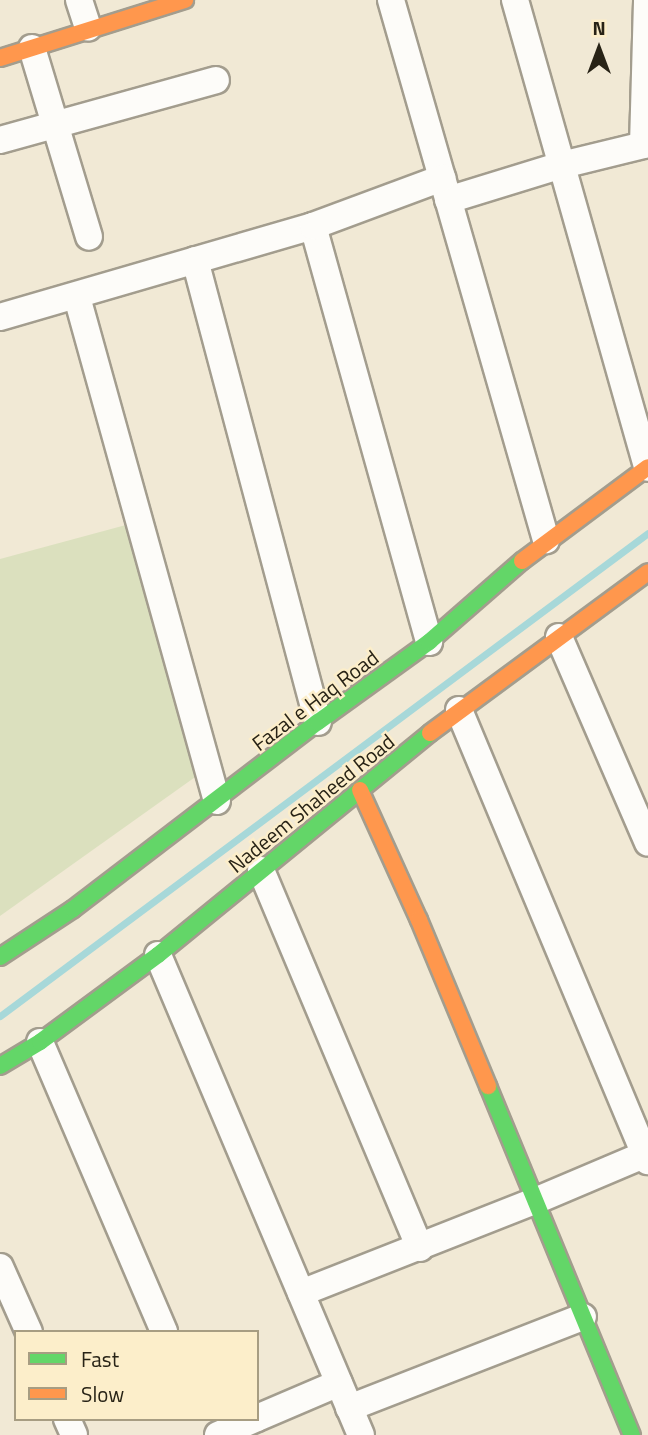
<!DOCTYPE html>
<html>
<head>
<meta charset="utf-8">
<style>
	body { margin:0 }
	#map { position:relative; width:648px; height:1435px; overflow:hidden; background:#f1e9d5; font-family:"Titillium Web",sans-serif }
	div>[style] { position:absolute }
	.green>* { inset:0; background:#dbe0be }
	.stream>* { height:7px; margin:-3.5px; padding:0 3.5px; transform-origin:3.5px; border-radius:3.5px; background:#a7d8d9 }
	.roads { filter:drop-shadow(2px 0 #a39d8e) drop-shadow(-2px 0 #a39d8e) drop-shadow(0 2px #a39d8e) drop-shadow(0 -2px #a39d8e) }
	.street>* { height:26px; margin:-13px; padding:0 13px; transform-origin:13px; border-radius:13px; background:#fdfcf9 }
	.fast>* { height:16px; margin:-8px; padding:0 8px; transform-origin:8px; border-radius:8px; background:#63d668 }
	.slow>* { height:16px; margin:-8px; padding:0 8px; transform-origin:8px; border-radius:8px; background:#ff974d }
	span { translate:-50% -50%; white-space:nowrap; text-align:center; line-height:1.15; -webkit-text-stroke:5px #fceeca; paint-order:stroke }
	.street-label { font-size:21px; color:#282316 }
	.legend { position:absolute; left:14px; top:1330px; width:245px; height:91px; box-sizing:border-box; background:#fceeca; border:2px solid #a79d82; margin:0; padding:9px 12px; list-style:none; font-size:21px; color:#282316 }
	.legend li { display:flex; align-items:center; gap:14px; height:35px }
	.legend b { width:35px; border:2px solid #a79d82 }
	.north { position:absolute; left:564px; top:14px; width:70px; height:70px; -webkit-text-stroke:5px #fceeca; paint-order:stroke; rotate:0deg; font-size:19px; font-weight:700; line-height:28px; text-align:center; color:#282316 }
	.north::after { content:''; display:block; margin:auto; width:24px; height:32px; background:#282316; clip-path:polygon(50% 0,100% 100%,50% 72%,0 100%) }
</style>
</head>
<body>
<div id="map">
	<div class="green">
		<div style="clip-path:polygon(137px 522px,198px 775px,0 916px,0 559px)"></div>
	</div>
	<div class="stream">
		<div style="left:0;top:1016px;width:808px;rotate:-36.7deg"></div>
	</div>
	<div class="roads">
		<div class="street">
			<div style="left:79px;top:0;width:29px;rotate:72deg"></div>
			<div style="left:391px;top:0;width:562px;rotate:73.98deg"></div>
			<div style="left:515px;top:0;width:486px;rotate:74.2deg"></div>
			<div style="left:32px;top:48px;width:197px;rotate:73.2deg"></div>
			<div style="left:0;top:140px;width:224px;rotate:-15.5deg"></div>
			<div style="left:643px;top:145px;width:145px;rotate:-88.4deg"></div>
			<div style="left:448px;top:200px;width:119px;rotate:-17.1deg"></div>
			<div style="left:562px;top:165px;width:89px;rotate:-13.7deg"></div>
			<div style="left:313px;top:226px;width:432px;rotate:74.4deg"></div>
			<div style="left:195px;top:260px;width:478px;rotate:75.1deg"></div>
			<div style="left:77px;top:297px;width:523px;rotate:74.48deg"></div>
			<div style="left:0;top:317px;width:326px;rotate:-16.2deg"></div>
			<div style="left:313px;top:226px;width:138px;rotate:-20.4deg"></div>
			<div style="left:559px;top:637px;width:224px;rotate:66.6deg"></div>
			<div style="left:459px;top:710px;width:489px;rotate:67.3deg"></div>
			<div style="left:261px;top:870px;width:410px;rotate:67.2deg"></div>
			<div style="left:158px;top:955px;width:521px;rotate:67.08deg"></div>
			<div style="left:40px;top:1042px;width:315px;rotate:66.8deg"></div>
			<div style="left:0;top:1267px;width:71px;rotate:66deg"></div>
			<div style="left:301px;top:1293px;width:251px;rotate:-21.5deg"></div>
			<div style="left:535px;top:1201px;width:123px;rotate:-23deg"></div>
			<div style="left:349px;top:1408px;width:251px;rotate:-21.3deg"></div>
			<div style="left:257px;top:1418px;width:89px;rotate:-23.1deg"></div>
			<div style="left:67px;top:1419px;width:17px;rotate:66deg"></div>
			<div style="left:218px;top:1435px;width:40px;rotate:-23.4deg"></div>
		</div>
		<div class="fast">
			<div style="left:0;top:957px;width:87px;rotate:-33.3deg"></div>
			<div style="left:73px;top:909px;width:308px;rotate:-37.4deg"></div>
			<div style="left:318px;top:722px;width:137px;rotate:-35.8deg"></div>
			<div style="left:429px;top:642px;width:123px;rotate:-41.1deg"></div>
			<div style="left:0;top:1066px;width:47px;rotate:-31deg"></div>
			<div style="left:40px;top:1042px;width:147px;rotate:-36.4deg"></div>
			<div style="left:158px;top:955px;width:351px;rotate:-39.2deg"></div>
			<div style="left:488px;top:1086px;width:378px;rotate:67.6deg"></div>
		</div>
		<div class="slow">
			<div style="left:0;top:58px;width:194px;rotate:-17.4deg"></div>
			<div style="left:522px;top:561px;width:157px;rotate:-36.7deg"></div>
			<div style="left:430px;top:733px;width:271px;rotate:-36.4deg"></div>
			<div style="left:360px;top:790px;width:143px;rotate:65.6deg"></div>
			<div style="left:419px;top:920px;width:180px;rotate:67.4deg"></div>
		</div>
	</div>
	<div class="street-label">
		<span style="left:315px;top:700px;rotate:-37deg">Fazal e Haq Road</span>
		<span style="left:311px;top:803px;rotate:-39deg">Nadeem Shaheed Road</span>
	</div>
	<ul class="legend">
	<li><b style="height:9px;background:#63d668"></b>Fast</li>
	<li><b style="height:9px;background:#ff974d"></b>Slow</li>
	</ul>
	<div class="north">N</div>
</div>
</body>
</html>
